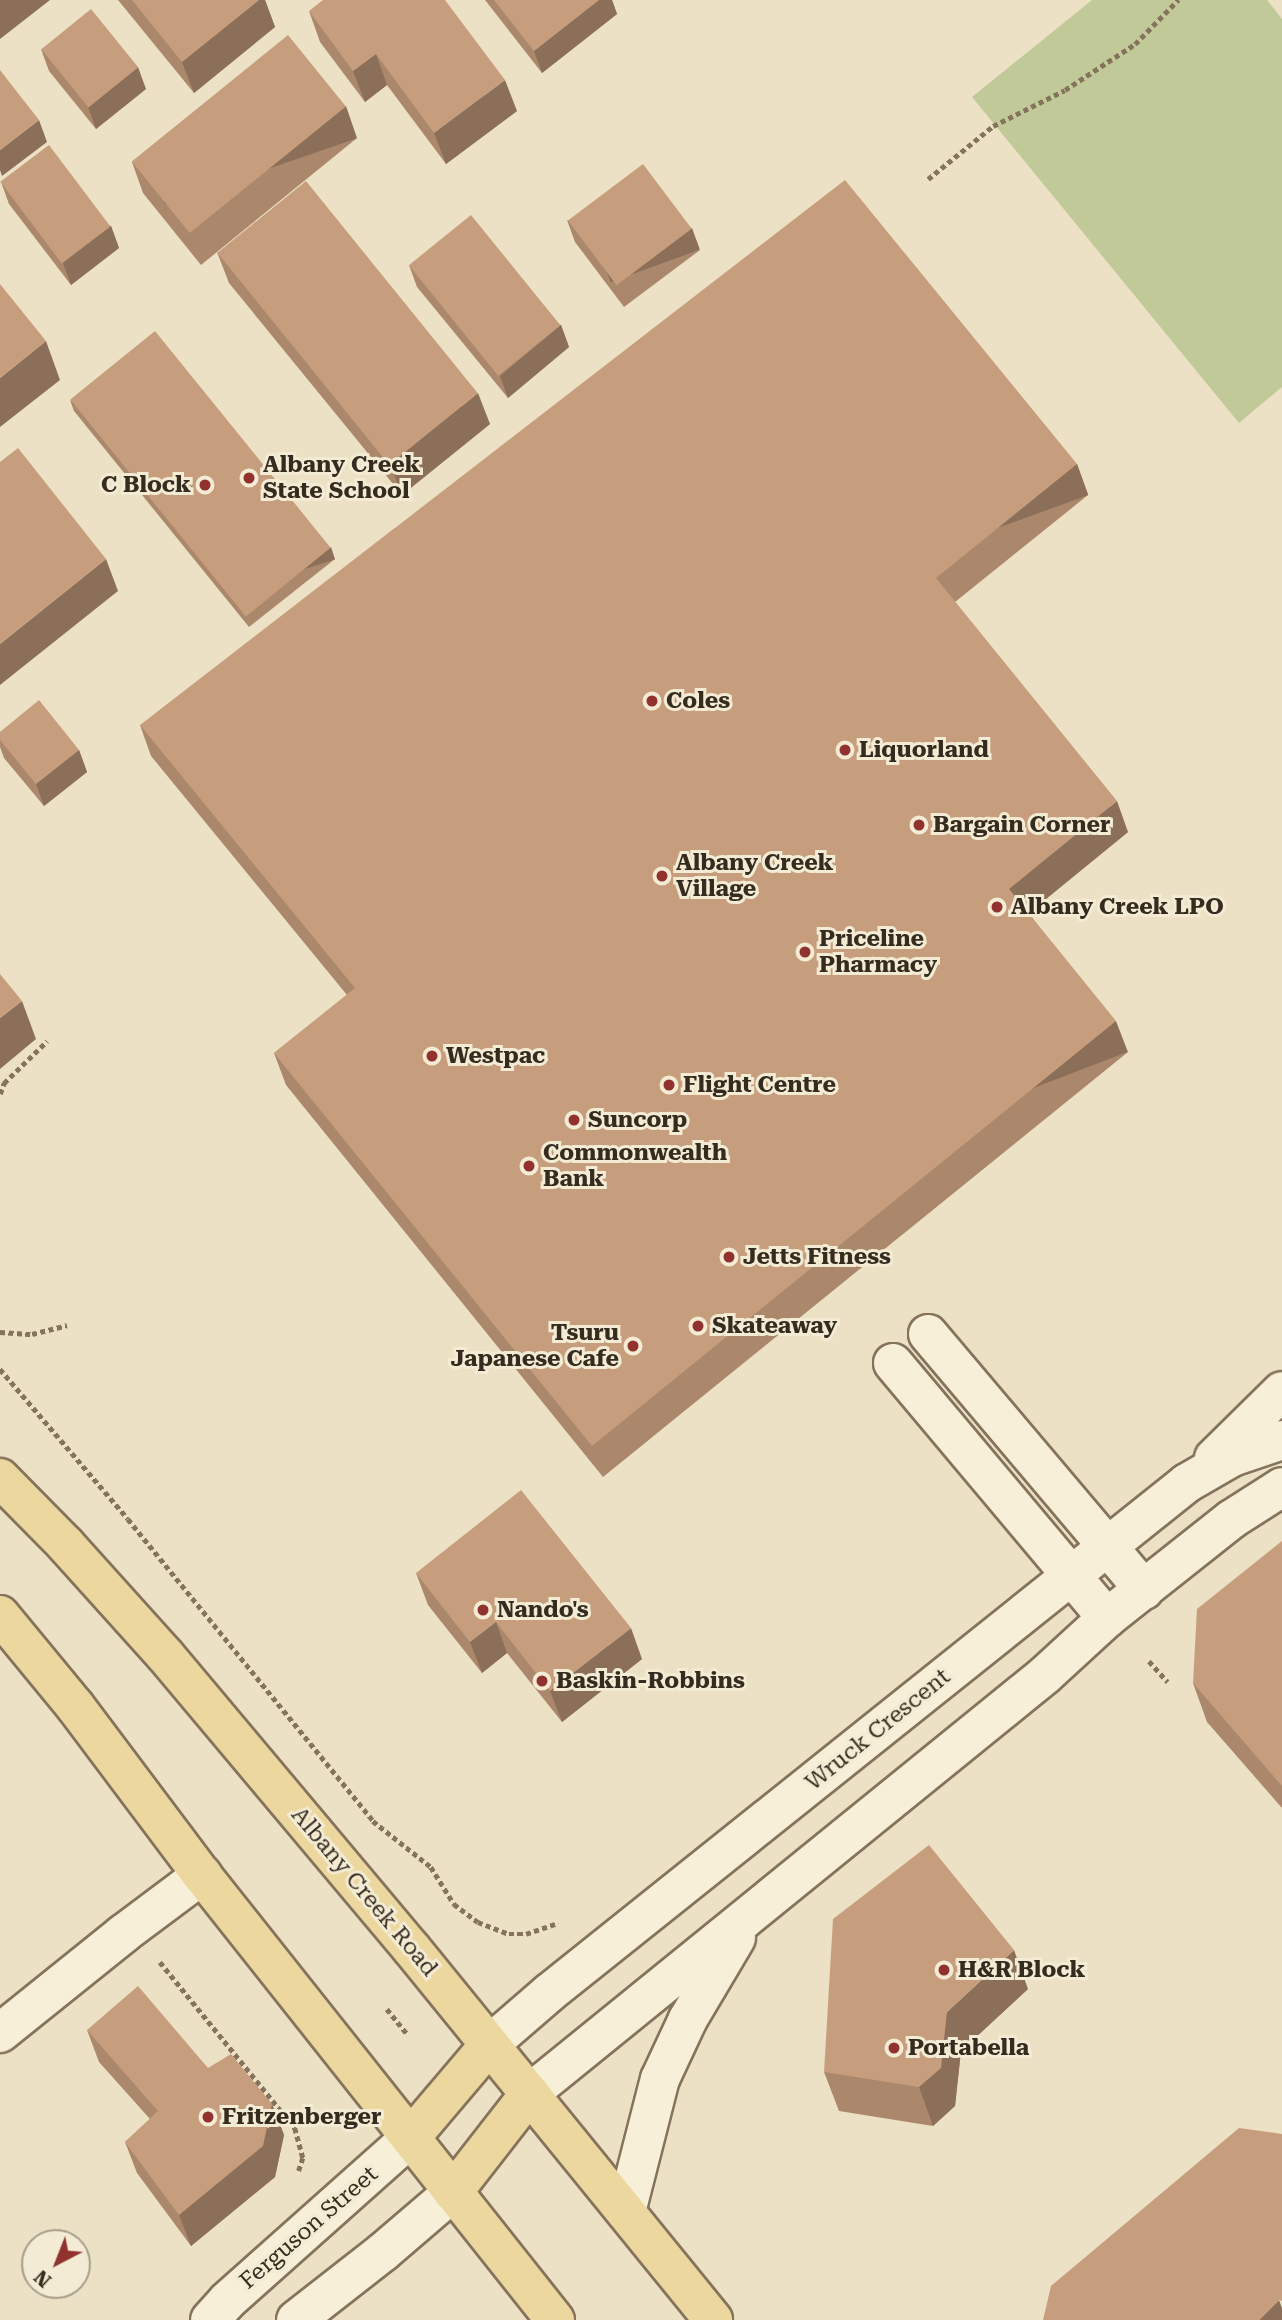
<!DOCTYPE html>
<html>
<head>
<meta charset="utf-8">
<style>
	body { margin:0 }
	#map { position:relative; width:1282px; height:2320px; overflow:hidden; background:#ece1c5; font-family:"Roboto Serif",serif }
	div>[style] { position:absolute }
	.green>* { inset:0; background:#c2c999 }
	.path>* { height:4.5px; margin-top:-2.25px; transform-origin:0; background:repeating-linear-gradient(90deg,#85735c 0 5px,transparent 0 8.5px) }
	.roads { filter:drop-shadow(2px 0 #85735c) drop-shadow(-2px 0 #85735c) drop-shadow(0 2px #85735c) drop-shadow(0 -2px #85735c) }
	.minor>* { height:38px; margin:-19px; padding:0 19px; transform-origin:19px; border-radius:19px; background:#f7efd7 }
	.major>* { height:38px; margin:-19px; padding:0 19px; transform-origin:19px; border-radius:19px; background:#ecd79f }
	.wall>* { inset:0; background:#ab886c }
	.shaded-wall>* { inset:0; background:#8b6f58; transform-origin:0 0 }
	.building>* { inset:0; background:#c79e7d; transform-origin:0 0 }
	.dots>* { width:19px; height:19px; translate:-50% -50%; box-sizing:border-box; border:4px solid #f3ebd4; border-radius:50% }
	span { translate:-50% -50%; white-space:nowrap; text-align:center; line-height:1.15; -webkit-text-stroke:6px #f3ebd4; paint-order:stroke }
	.poi-label { font-size:23px; color:#362b1f; font-weight:700 }
	.left { translate:0 -50%; text-align:left }
	.right { translate:-100% -50%; text-align:right }
	.street-label { font-size:23px; color:#362b1f }
	.north { position:absolute; left:21px; top:2229px; width:70px; height:70px; box-sizing:border-box; background:#f3ebd4; border:2px solid #a79e8c; border-radius:50%; rotate:222deg; font-size:19px; font-weight:700; line-height:28px; text-align:center; color:#362b1f }
	.north::after { content:''; display:block; margin:auto; width:24px; height:32px; background:#91322f; clip-path:polygon(50% 0,100% 100%,50% 72%,0 100%) }
</style>
</head>
<body>
<div id="map">
	<div class="green">
		<div style="clip-path:polygon(1092px 0,1267px 0,1282px 19px,1282px 387px,1239px 423px,972px 97px)"></div>
	</div>
	<div class="path">
		<div style="left:928px;top:179px;width:84px;rotate:-39.2deg"></div>
		<div style="left:993px;top:126px;width:80px;rotate:-26.6deg"></div>
		<div style="left:1065px;top:90px;width:84px;rotate:-33.3deg"></div>
		<div style="left:1135px;top:44px;width:62px;rotate:-45.7deg"></div>
		<div style="left:0;top:1094px;width:12px;rotate:-70deg"></div>
		<div style="left:4px;top:1083px;width:60px;rotate:-44.3deg"></div>
		<div style="left:0;top:1332px;width:32px;rotate:4deg"></div>
		<div style="left:32px;top:1334px;width:36px;rotate:-14deg"></div>
		<div style="left:0;top:1369px;width:197px;rotate:49.5deg"></div>
		<div style="left:128px;top:1519px;width:389px;rotate:50.9deg"></div>
		<div style="left:373px;top:1821px;width:74px;rotate:38.4deg"></div>
		<div style="left:431px;top:1867px;width:44px;rotate:58.1deg"></div>
		<div style="left:454px;top:1904px;width:30px;rotate:37deg"></div>
		<div style="left:478px;top:1922px;width:33px;rotate:21deg"></div>
		<div style="left:509px;top:1934px;width:17px"></div>
		<div style="left:526px;top:1934px;width:34px;rotate:-19deg"></div>
		<div style="left:1149px;top:1661px;width:28px;rotate:48deg"></div>
		<div style="left:160px;top:1962px;width:214px;rotate:50.9deg"></div>
		<div style="left:295px;top:2128px;width:31px;rotate:75deg"></div>
		<div style="left:303px;top:2158px;width:16px;rotate:108deg"></div>
		<div style="left:387px;top:2009px;width:33px;rotate:51deg"></div>
	</div>
	<div class="roads">
		<div class="minor">
			<div style="left:928px;top:1334px;width:335px;rotate:49.8deg"></div>
			<div style="left:893px;top:1363px;width:333px;rotate:50deg"></div>
			<div style="left:1214px;top:1458px;width:95px;rotate:-44.6deg"></div>
			<div style="left:0;top:2033px;width:158px;rotate:-38.8deg"></div>
			<div style="left:123px;top:1934px;width:99px;rotate:-36.8deg"></div>
			<div style="left:489px;top:2045px;width:79px;rotate:-40.9deg"></div>
			<div style="left:549px;top:1993px;width:817px;rotate:-38.64deg"></div>
			<div style="left:1187px;top:1483px;width:52px;rotate:-30deg"></div>
			<div style="left:1232px;top:1457px;width:53px;rotate:-18.8deg"></div>
			<div style="left:530px;top:2093px;width:663px;rotate:-39.06deg"></div>
			<div style="left:1045px;top:1675px;width:84px;rotate:-42.6deg"></div>
			<div style="left:1107px;top:1618px;width:159px;rotate:-38.4deg"></div>
			<div style="left:1232px;top:1519px;width:59px;rotate:-32.6deg"></div>
			<div style="left:626px;top:2212px;width:137px;rotate:-75.7deg"></div>
			<div style="left:660px;top:2079px;width:66px;rotate:-65deg"></div>
			<div style="left:688px;top:2019px;width:94px;rotate:-59.3deg"></div>
			<div style="left:210px;top:2320px;width:25px;rotate:-48deg"></div>
			<div style="left:227px;top:2301px;width:246px;rotate:-41.7deg"></div>
			<div style="left:296px;top:2320px;width:110px;rotate:-38deg"></div>
			<div style="left:383px;top:2252px;width:92px;rotate:-40.6deg"></div>
		</div>
		<div class="major">
			<div style="left:0;top:1478px;width:93px;rotate:45.4deg"></div>
			<div style="left:65px;top:1544px;width:149px;rotate:48deg"></div>
			<div style="left:165px;top:1655px;width:383px;rotate:50deg"></div>
			<div style="left:411px;top:1948px;width:479px;rotate:50.9deg"></div>
			<div style="left:0;top:1615px;width:118px;rotate:50.5deg"></div>
			<div style="left:75px;top:1706px;width:211px;rotate:53.1deg"></div>
			<div style="left:202px;top:1875px;width:568px;rotate:51.58deg"></div>
			<div style="left:411px;top:2137px;width:121px;rotate:-49.7deg"></div>
			<div style="left:453px;top:2192px;width:125px;rotate:-52.1deg"></div>
		</div>
	</div>
	<div class="wall">
		<div style="clip-path:polygon(118px 0,265px 0,275px 27px,194px 93px)"></div>
		<div style="clip-path:polygon(485px 0,612px 0,617px 14px,542px 73px)"></div>
		<div style="clip-path:polygon(309px 11px,517px 111px,446px 164px,387px 85px,365px 102px,320px 42px)"></div>
		<div style="clip-path:polygon(41px 49px,146px 89px,96px 129px,49px 71px)"></div>
		<div style="clip-path:polygon(357px 138px,201px 265px,143px 193px,132px 162px)"></div>
		<div style="clip-path:polygon(1px 182px,111px 226px,119px 248px,71px 285px,9px 204px)"></div>
		<div style="clip-path:polygon(567px 220px,700px 250px,624px 307px,575px 242px)"></div>
		<div style="clip-path:polygon(217px 252px,490px 424px,402px 495px,229px 283px)"></div>
		<div style="clip-path:polygon(409px 265px,561px 325px,569px 347px,508px 398px,417px 287px)"></div>
		<div style="clip-path:polygon(70px 400px,335px 559px,249px 627px,74px 411px)"></div>
		<div style="clip-path:polygon(1077px 464px,1088px 495px,955px 602px,1128px 832px,1029px 913px,1128px 1052px,603px 1477px,286px 1085px,274px 1053px,347px 995px,151px 756px,140px 725px)"></div>
		<div style="clip-path:polygon(0 732px,79px 750px,87px 772px,44px 806px,4px 758px,0 747px)"></div>
		<div style="clip-path:polygon(1282px 1541px,1282px 1808px,1207px 1722px,1193px 1683px)"></div>
		<div style="clip-path:polygon(416px 1573px,642px 1659px,562px 1722px,507px 1653px,482px 1673px,428px 1605px)"></div>
		<div style="clip-path:polygon(1028px 1989px,961px 2051px,955px 2106px,933px 2126px,839px 2111px,824px 2072px)"></div>
		<div style="clip-path:polygon(87px 2030px,208px 2068px,272px 2104px,284px 2135px,275px 2177px,191px 2246px,137px 2173px,125px 2142px,150px 2119px,99px 2062px)"></div>
	</div>
	<div class="shaded-wall">
		<div style="clip-path:polygon(0 0,50px 0,0 39px)"></div>
		<div style="clip-path:polygon(259px 0,265px 0,275px 27px,194px 93px,182px 62px)"></div>
		<div style="clip-path:polygon(599px 0,612px 0,617px 14px,542px 73px,534px 51px)"></div>
		<div style="clip-path:polygon(376px 54px,387px 85px,365px 102px,353px 71px)"></div>
		<div style="clip-path:polygon(138px 67px,146px 89px,96px 129px,88px 107px)"></div>
		<div style="clip-path:polygon(505px 80px,517px 111px,446px 164px,434px 133px)"></div>
		<div style="left:346px;top:106px;width:34px;height:203px;rotate:71deg"></div>
		<div style="clip-path:polygon(39px 120px,47px 142px,2px 176px,0 170px,0 150px)"></div>
		<div style="clip-path:polygon(111px 226px,119px 248px,71px 285px,63px 263px)"></div>
		<div style="left:692px;top:228px;width:23px;height:95px;rotate:70deg"></div>
		<div style="clip-path:polygon(561px 325px,569px 347px,508px 398px,500px 376px)"></div>
		<div style="clip-path:polygon(46px 341px,60px 380px,0 427px,0 378px)"></div>
		<div style="clip-path:polygon(478px 393px,490px 424px,402px 495px,390px 464px)"></div>
		<div style="left:1077px;top:464px;width:33px;height:181px;rotate:70deg"></div>
		<div style="left:331px;top:547px;width:13px;height:110px;rotate:72deg"></div>
		<div style="clip-path:polygon(106px 559px,118px 591px,0 685px,0 644px)"></div>
		<div style="clip-path:polygon(79px 750px,87px 772px,44px 806px,36px 784px)"></div>
		<div style="clip-path:polygon(1117px 801px,1128px 832px,1020px 920px,1009px 889px)"></div>
		<div style="clip-path:polygon(22px 1001px,36px 1039px,0 1069px,0 1018px)"></div>
		<div style="left:1116px;top:1021px;width:33px;height:675px;rotate:69deg"></div>
		<div style="clip-path:polygon(496px 1622px,507px 1653px,482px 1673px,470px 1642px)"></div>
		<div style="clip-path:polygon(631px 1628px,642px 1659px,562px 1722px,550px 1691px)"></div>
		<div style="clip-path:polygon(1014px 1950px,1028px 1989px,961px 2051px,955px 2106px,933px 2126px,919px 2087px,947px 2012px)"></div>
		<div style="clip-path:polygon(272px 2104px,284px 2135px,275px 2177px,191px 2246px,179px 2215px)"></div>
		<div style="clip-path:polygon(1279px 2300px,1282px 2308px,1282px 2320px,1259px 2320px)"></div>
	</div>
	<div class="building">
		<div style="clip-path:polygon(132px 0,259px 0,182px 62px)"></div>
		<div style="clip-path:polygon(323px 0,445px 0,505px 80px,434px 133px,376px 54px,353px 71px,309px 11px)"></div>
		<div style="clip-path:polygon(494px 0,599px 0,534px 51px)"></div>
		<div style="left:91px;top:9px;width:75px;height:64px;rotate:51deg"></div>
		<div style="left:288px;top:35px;width:92px;height:201px;rotate:51deg"></div>
		<div style="clip-path:polygon(0 70px,39px 120px,0 150px)"></div>
		<div style="left:49px;top:145px;width:102px;height:61px;rotate:53deg"></div>
		<div style="left:643px;top:164px;width:81px;height:94px;rotate:53deg"></div>
		<div style="clip-path:polygon(845px 180px,1077px 464px,936px 578px,1117px 801px,1009px 889px,1116px 1021px,592px 1446px,274px 1053px,355px 988px,140px 725px)"></div>
		<div style="left:306px;top:181px;width:273px;height:114px;rotate:51deg"></div>
		<div style="left:471px;top:215px;width:142px;height:80px;rotate:51deg"></div>
		<div style="clip-path:polygon(0 284px,46px 341px,0 378px)"></div>
		<div style="left:155px;top:331px;width:279px;height:109px;rotate:51deg"></div>
		<div style="clip-path:polygon(18px 448px,106px 559px,0 644px,0 462px)"></div>
		<div style="clip-path:polygon(39px 700px,79px 750px,36px 784px,0 740px,0 732px)"></div>
		<div style="clip-path:polygon(0 974px,22px 1001px,0 1018px)"></div>
		<div style="clip-path:polygon(521px 1490px,631px 1628px,550px 1691px,496px 1622px,470px 1642px,416px 1573px)"></div>
		<div style="clip-path:polygon(1282px 1541px,1282px 1786px,1193px 1683px,1197px 1609px)"></div>
		<div style="clip-path:polygon(929px 1845px,1014px 1950px,947px 2012px,941px 2068px,919px 2087px,824px 2072px,833px 1919px)"></div>
		<div style="clip-path:polygon(138px 1986px,208px 2068px,231px 2054px,272px 2104px,263px 2146px,179px 2215px,125px 2142px,158px 2111px,87px 2030px)"></div>
		<div style="clip-path:polygon(1239px 2128px,1282px 2134px,1282px 2301px,1279px 2300px,1259px 2320px,1043px 2320px,1051px 2286px)"></div>
	</div>
	<div class="dots">
		<div style="left:249px;top:478px;background:#91322f"></div>
		<div style="left:205px;top:485px;background:#91322f"></div>
		<div style="left:652px;top:701px;background:#91322f"></div>
		<div style="left:845px;top:750px;background:#91322f"></div>
		<div style="left:919px;top:825px;background:#91322f"></div>
		<div style="left:662px;top:876px;background:#91322f"></div>
		<div style="left:997px;top:907px;background:#91322f"></div>
		<div style="left:805px;top:952px;background:#91322f"></div>
		<div style="left:432px;top:1056px;background:#91322f"></div>
		<div style="left:669px;top:1085px;background:#91322f"></div>
		<div style="left:574px;top:1120px;background:#91322f"></div>
		<div style="left:529px;top:1166px;background:#91322f"></div>
		<div style="left:729px;top:1257px;background:#91322f"></div>
		<div style="left:698px;top:1326px;background:#91322f"></div>
		<div style="left:633px;top:1346px;background:#91322f"></div>
		<div style="left:483px;top:1610px;background:#91322f"></div>
		<div style="left:542px;top:1681px;background:#91322f"></div>
		<div style="left:944px;top:1970px;background:#91322f"></div>
		<div style="left:894px;top:2048px;background:#91322f"></div>
		<div style="left:208px;top:2117px;background:#91322f"></div>
	</div>
	<div class="poi-label">
		<span class="left" style="left:263px;top:478px">Albany Creek<br>State School</span>
		<span class="right" style="left:191px;top:485px">C Block</span>
		<span class="left" style="left:666px;top:701px">Coles</span>
		<span class="left" style="left:859px;top:750px">Liquorland</span>
		<span class="left" style="left:933px;top:825px">Bargain Corner</span>
		<span class="left" style="left:676px;top:876px">Albany Creek<br>Village</span>
		<span class="left" style="left:1011px;top:907px">Albany Creek LPO</span>
		<span class="left" style="left:819px;top:952px">Priceline<br>Pharmacy</span>
		<span class="left" style="left:446px;top:1056px">Westpac</span>
		<span class="left" style="left:683px;top:1085px">Flight Centre</span>
		<span class="left" style="left:588px;top:1120px">Suncorp</span>
		<span class="left" style="left:543px;top:1166px">Commonwealth<br>Bank</span>
		<span class="left" style="left:743px;top:1257px">Jetts Fitness</span>
		<span class="left" style="left:712px;top:1326px">Skateaway</span>
		<span class="right" style="left:619px;top:1346px">Tsuru<br>Japanese Cafe</span>
		<span class="left" style="left:497px;top:1610px">Nando's</span>
		<span class="left" style="left:556px;top:1681px">Baskin-Robbins</span>
		<span class="left" style="left:958px;top:1970px">H&amp;R Block</span>
		<span class="left" style="left:908px;top:2048px">Portabella</span>
		<span class="left" style="left:222px;top:2117px">Fritzenberger</span>
	</div>
	<div class="street-label">
		<span style="left:878px;top:1730px;rotate:-39deg">Wruck Crescent</span>
		<span style="left:364px;top:1892px;rotate:50deg">Albany Creek Road</span>
		<span style="left:309px;top:2228px;rotate:-41deg">Ferguson Street</span>
	</div>
	<div class="north">N</div>
</div>
</body>
</html>
